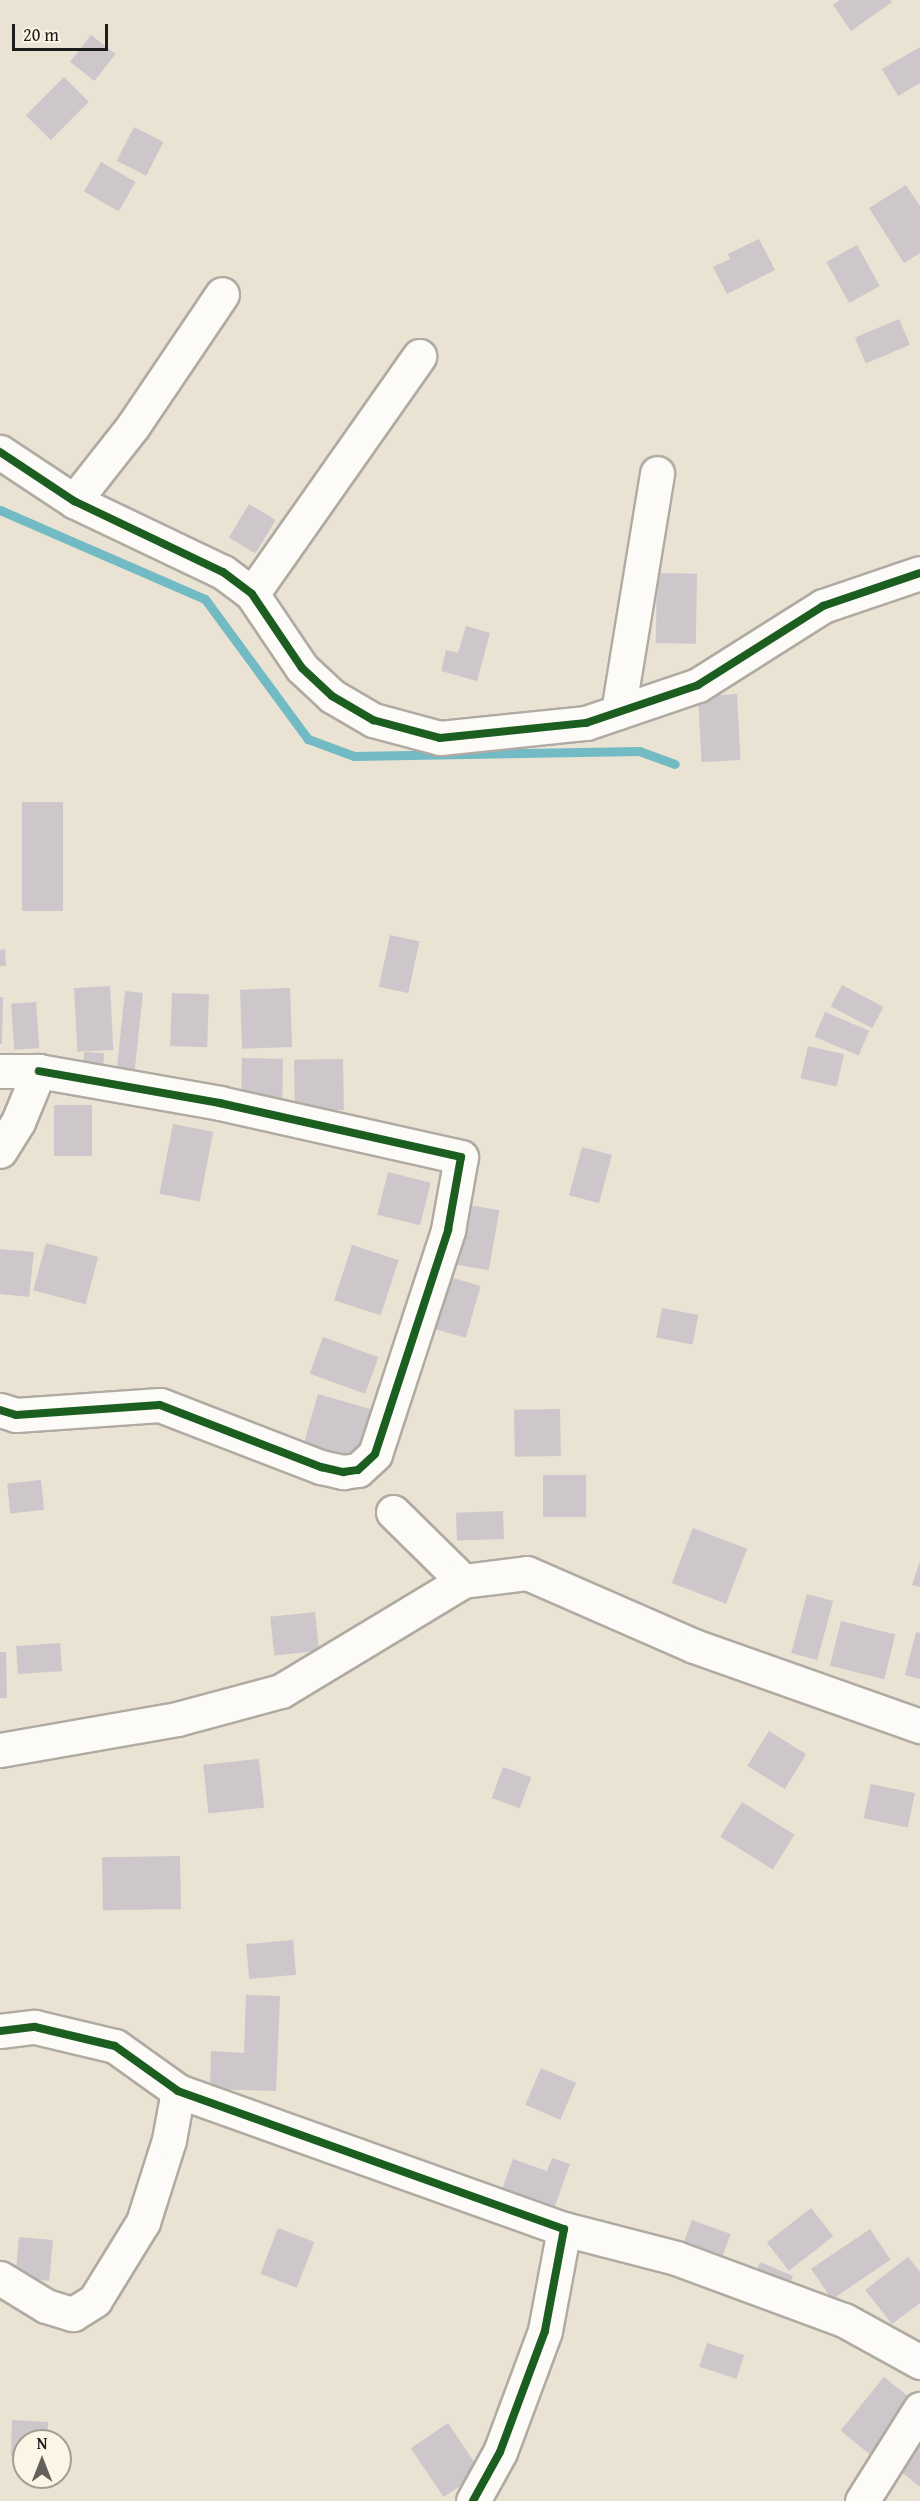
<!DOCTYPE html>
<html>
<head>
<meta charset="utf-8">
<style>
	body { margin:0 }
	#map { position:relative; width:920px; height:2501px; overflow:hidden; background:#eae2d3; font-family:"Gentium Book Plus",serif }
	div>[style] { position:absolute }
	.stream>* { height:9px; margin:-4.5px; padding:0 4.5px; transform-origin:4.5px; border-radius:4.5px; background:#72bbc4 }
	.building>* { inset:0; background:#cdc6cb; transform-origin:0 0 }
	.roads { filter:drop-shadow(2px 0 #b0aba2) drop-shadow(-2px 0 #b0aba2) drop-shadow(0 2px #b0aba2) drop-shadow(0 -2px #b0aba2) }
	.minor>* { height:33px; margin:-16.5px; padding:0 16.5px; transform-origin:16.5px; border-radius:16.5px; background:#fcfbf8 }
	.major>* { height:33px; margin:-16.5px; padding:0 16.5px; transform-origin:16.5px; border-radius:16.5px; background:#fcfbf8 }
	.cycleway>* { height:8px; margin:-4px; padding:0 4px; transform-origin:4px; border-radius:4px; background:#1b5e20 }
	span { translate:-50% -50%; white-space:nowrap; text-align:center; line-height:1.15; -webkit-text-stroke:4.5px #fcf5e5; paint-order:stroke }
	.north { position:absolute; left:12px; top:2429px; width:60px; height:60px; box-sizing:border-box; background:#fcf5e5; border:2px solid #a29e95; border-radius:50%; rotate:0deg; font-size:16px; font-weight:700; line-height:24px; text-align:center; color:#1c1c1c }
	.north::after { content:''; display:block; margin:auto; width:21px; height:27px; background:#64615c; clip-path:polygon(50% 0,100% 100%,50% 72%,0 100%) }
	.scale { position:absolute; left:12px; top:24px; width:96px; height:27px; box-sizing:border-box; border:3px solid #1c1c1c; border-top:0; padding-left:8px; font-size:18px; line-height:21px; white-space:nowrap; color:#1c1c1c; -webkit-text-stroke:4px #fcf5e5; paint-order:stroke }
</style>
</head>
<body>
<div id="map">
	<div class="stream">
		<div style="left:0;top:510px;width:223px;rotate:23.5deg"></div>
		<div style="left:205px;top:599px;width:174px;rotate:53.7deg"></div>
		<div style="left:308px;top:739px;width:49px;rotate:20.3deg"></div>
		<div style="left:354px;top:756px;width:285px;rotate:-1deg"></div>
		<div style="left:639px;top:751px;width:38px;rotate:20deg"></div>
	</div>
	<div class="building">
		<div style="clip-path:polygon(840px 0,891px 0,892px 2px,851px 31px,833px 5px)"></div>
		<div style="left:91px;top:35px;width:31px;height:34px;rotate:38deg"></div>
		<div style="clip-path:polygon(920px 47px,920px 83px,898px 96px,882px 69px)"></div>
		<div style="left:64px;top:77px;width:35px;height:54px;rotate:45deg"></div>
		<div style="left:134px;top:127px;width:33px;height:38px;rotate:27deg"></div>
		<div style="left:101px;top:162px;width:40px;height:34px;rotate:30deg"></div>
		<div style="clip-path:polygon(906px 185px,920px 206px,920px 253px,904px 263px,869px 208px)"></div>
		<div style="clip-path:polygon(759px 239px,775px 270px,727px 294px,713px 267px,730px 259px,728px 254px)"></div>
		<div style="left:857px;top:245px;width:47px;height:35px;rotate:61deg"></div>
		<div style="left:899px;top:319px;width:28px;height:48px;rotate:67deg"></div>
		<div style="left:249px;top:504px;width:31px;height:39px;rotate:31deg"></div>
		<div style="left:657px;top:573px;width:40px;height:70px;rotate:1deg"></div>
		<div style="clip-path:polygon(466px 626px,490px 633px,477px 681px,441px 671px,446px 650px,458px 653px)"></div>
		<div style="left:737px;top:694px;width:66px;height:39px;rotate:87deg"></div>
		<div style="left:22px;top:802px;width:41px;height:109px"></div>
		<div style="left:390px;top:935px;width:30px;height:53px;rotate:12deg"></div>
		<div style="clip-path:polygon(5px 949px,6px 966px,0 966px,0 950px)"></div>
		<div style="left:842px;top:985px;width:47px;height:24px;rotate:28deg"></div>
		<div style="left:110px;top:986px;width:64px;height:36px;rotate:87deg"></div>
		<div style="left:290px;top:988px;width:59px;height:50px;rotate:88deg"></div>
		<div style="left:125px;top:991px;width:18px;height:77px;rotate:6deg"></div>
		<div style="left:172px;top:993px;width:37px;height:53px;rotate:2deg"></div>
		<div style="clip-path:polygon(0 997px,3px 997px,2px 1044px,0 1044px)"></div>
		<div style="left:36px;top:1002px;width:46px;height:25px;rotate:86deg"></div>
		<div style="left:825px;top:1012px;width:48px;height:27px;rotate:23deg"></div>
		<div style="left:808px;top:1046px;width:37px;height:33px;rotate:13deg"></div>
		<div style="left:84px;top:1052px;width:20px;height:15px;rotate:3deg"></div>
		<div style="left:242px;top:1058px;width:41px;height:42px;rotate:1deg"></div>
		<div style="left:343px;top:1059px;width:51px;height:49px;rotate:89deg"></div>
		<div style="left:54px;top:1105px;width:38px;height:51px"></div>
		<div style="left:173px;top:1124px;width:41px;height:71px;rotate:11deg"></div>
		<div style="left:582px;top:1147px;width:31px;height:50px;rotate:15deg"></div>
		<div style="left:388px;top:1172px;width:44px;height:44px;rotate:14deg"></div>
		<div style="left:458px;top:1203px;width:42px;height:61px;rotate:10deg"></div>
		<div style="left:46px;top:1243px;width:54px;height:49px;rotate:15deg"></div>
		<div style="left:352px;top:1245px;width:49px;height:58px;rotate:18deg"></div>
		<div style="clip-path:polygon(0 1249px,34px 1252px,29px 1297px,0 1294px)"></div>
		<div style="left:446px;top:1276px;width:36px;height:54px;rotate:16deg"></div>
		<div style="left:662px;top:1308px;width:37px;height:30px;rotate:11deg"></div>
		<div style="left:323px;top:1337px;width:59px;height:39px;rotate:20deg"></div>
		<div style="left:318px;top:1394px;width:58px;height:55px;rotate:16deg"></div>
		<div style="left:560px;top:1409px;width:47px;height:46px;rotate:89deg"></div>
		<div style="left:543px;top:1475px;width:43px;height:42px"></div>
		<div style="left:41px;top:1480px;width:30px;height:34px;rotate:84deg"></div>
		<div style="left:503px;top:1511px;width:28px;height:47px;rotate:88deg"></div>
		<div style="left:693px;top:1528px;width:58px;height:59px;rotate:21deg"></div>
		<div style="clip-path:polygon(920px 1561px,920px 1587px,912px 1585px)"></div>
		<div style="left:807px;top:1594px;width:27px;height:61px;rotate:15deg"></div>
		<div style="left:315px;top:1612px;width:39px;height:45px;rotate:84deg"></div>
		<div style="left:841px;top:1621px;width:56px;height:46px;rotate:14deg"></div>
		<div style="clip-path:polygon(916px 1632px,920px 1633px,920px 1679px,905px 1675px)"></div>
		<div style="left:60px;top:1643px;width:28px;height:44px;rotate:86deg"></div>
		<div style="clip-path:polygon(0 1652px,6px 1652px,7px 1698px,0 1698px)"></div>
		<div style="left:769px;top:1731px;width:44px;height:41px;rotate:32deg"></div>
		<div style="left:259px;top:1759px;width:49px;height:56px;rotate:84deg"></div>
		<div style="left:503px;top:1767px;width:30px;height:33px;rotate:20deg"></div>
		<div style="left:871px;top:1784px;width:45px;height:35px;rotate:12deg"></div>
		<div style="left:742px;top:1802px;width:62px;height:41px;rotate:32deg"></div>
		<div style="left:180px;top:1856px;width:53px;height:78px;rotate:89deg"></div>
		<div style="left:293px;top:1940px;width:35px;height:47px;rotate:85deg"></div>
		<div style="clip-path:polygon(246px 1995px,280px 1996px,276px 2091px,210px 2089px,211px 2051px,244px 2053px)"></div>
		<div style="left:541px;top:2068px;width:38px;height:40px;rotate:23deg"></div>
		<div style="clip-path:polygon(552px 2158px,570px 2164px,552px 2214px,500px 2195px,513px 2159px,547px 2171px)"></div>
		<div style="left:811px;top:2208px;width:36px;height:56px;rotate:52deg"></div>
		<div style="left:692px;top:2220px;width:41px;height:30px;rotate:20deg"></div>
		<div style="left:278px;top:2228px;width:39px;height:49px;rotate:21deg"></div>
		<div style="left:870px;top:2229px;width:37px;height:71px;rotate:56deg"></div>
		<div style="left:19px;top:2237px;width:34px;height:41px;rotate:5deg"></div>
		<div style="clip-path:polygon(908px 2257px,920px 2272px,920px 2303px,892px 2324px,865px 2290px)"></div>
		<div style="left:760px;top:2262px;width:36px;height:21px;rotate:23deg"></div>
		<div style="left:707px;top:2343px;width:39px;height:25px;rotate:18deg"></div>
		<div style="left:884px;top:2377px;width:43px;height:69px;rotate:39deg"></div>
		<div style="clip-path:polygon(12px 2420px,48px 2422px,47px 2441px,24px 2441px,24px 2457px,11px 2456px)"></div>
		<div style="left:448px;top:2423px;width:59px;height:45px;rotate:56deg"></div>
		<div style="clip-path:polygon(920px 2441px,920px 2487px,897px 2468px)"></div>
	</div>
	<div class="roads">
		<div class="minor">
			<div style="left:0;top:452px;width:89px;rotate:33.5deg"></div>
			<div style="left:74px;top:501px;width:165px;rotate:25.5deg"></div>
			<div style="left:223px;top:572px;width:36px;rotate:37deg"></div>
			<div style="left:252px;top:594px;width:89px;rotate:56deg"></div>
			<div style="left:302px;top:668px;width:41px;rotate:43deg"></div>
			<div style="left:332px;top:696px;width:48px;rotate:30.3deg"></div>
			<div style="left:373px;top:720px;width:69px;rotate:15deg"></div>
			<div style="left:440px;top:738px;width:147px;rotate:-5.9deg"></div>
			<div style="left:586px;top:723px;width:118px;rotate:-18.7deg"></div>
			<div style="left:698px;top:685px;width:148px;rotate:-32.3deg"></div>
			<div style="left:823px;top:606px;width:102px;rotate:-18.8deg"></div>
			<div style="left:74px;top:501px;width:95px;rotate:-51.8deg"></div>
			<div style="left:133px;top:426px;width:159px;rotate:-56deg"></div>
			<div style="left:252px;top:594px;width:291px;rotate:-54.9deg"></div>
			<div style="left:618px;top:712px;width:242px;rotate:-80.7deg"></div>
			<div style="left:0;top:1071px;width:39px"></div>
			<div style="left:39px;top:1071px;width:55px;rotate:112.4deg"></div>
			<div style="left:18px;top:1122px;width:34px;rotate:122deg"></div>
			<div style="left:0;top:1410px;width:17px;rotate:17deg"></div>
			<div style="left:16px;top:1415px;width:144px;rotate:-4deg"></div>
			<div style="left:160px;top:1405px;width:173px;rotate:21.1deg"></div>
			<div style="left:321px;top:1467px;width:23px;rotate:13deg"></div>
			<div style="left:343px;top:1472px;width:15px;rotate:-8deg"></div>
			<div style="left:358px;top:1470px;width:23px;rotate:-43deg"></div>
			<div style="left:375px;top:1454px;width:236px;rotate:-71.9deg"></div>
			<div style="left:448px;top:1230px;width:74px;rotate:-79.9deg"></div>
			<div style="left:461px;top:1157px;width:247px;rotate:-167.4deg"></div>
			<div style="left:220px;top:1103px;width:184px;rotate:-170deg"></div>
			<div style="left:393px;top:1512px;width:98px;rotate:44.6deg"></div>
			<div style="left:0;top:2031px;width:35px;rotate:-7deg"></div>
			<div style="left:35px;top:2027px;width:82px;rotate:13.4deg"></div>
			<div style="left:115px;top:2046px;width:77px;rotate:35.5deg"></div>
			<div style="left:178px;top:2091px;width:410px;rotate:19.7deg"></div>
			<div style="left:564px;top:2229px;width:104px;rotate:100.6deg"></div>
			<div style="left:545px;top:2331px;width:129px;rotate:110.4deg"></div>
			<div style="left:500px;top:2452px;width:56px;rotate:118.9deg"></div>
			<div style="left:564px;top:2229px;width:116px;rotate:14.5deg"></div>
			<div style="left:676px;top:2258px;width:179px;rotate:20.3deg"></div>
			<div style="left:844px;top:2320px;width:87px;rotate:28.9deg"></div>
			<div style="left:0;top:2278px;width:54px;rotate:31.3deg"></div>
			<div style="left:46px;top:2306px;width:28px;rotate:17deg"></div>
			<div style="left:73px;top:2314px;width:26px;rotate:-32deg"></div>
			<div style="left:95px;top:2300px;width:92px;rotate:-58.4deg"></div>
			<div style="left:143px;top:2222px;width:86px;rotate:-72.4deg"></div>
			<div style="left:169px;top:2140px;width:50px;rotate:-79.6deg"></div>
			<div style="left:862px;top:2501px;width:109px;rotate:-57.8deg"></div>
		</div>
		<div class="major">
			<div style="left:0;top:1750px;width:180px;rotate:-9.9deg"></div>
			<div style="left:177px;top:1719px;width:108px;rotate:-15.1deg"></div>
			<div style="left:281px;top:1691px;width:213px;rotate:-31.1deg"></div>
			<div style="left:463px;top:1581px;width:64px;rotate:-7.1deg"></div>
			<div style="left:527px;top:1573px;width:182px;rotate:23.6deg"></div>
			<div style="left:694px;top:1646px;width:240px;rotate:19.5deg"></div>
		</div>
	</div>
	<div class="cycleway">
		<div style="left:0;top:452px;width:89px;rotate:33.5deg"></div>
		<div style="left:74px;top:501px;width:165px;rotate:25.5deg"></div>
		<div style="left:223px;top:572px;width:36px;rotate:37deg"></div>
		<div style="left:252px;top:594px;width:89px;rotate:56deg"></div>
		<div style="left:302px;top:668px;width:41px;rotate:43deg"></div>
		<div style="left:332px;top:696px;width:48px;rotate:30.3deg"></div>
		<div style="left:373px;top:720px;width:69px;rotate:15deg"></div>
		<div style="left:440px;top:738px;width:147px;rotate:-5.9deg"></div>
		<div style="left:586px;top:723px;width:118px;rotate:-18.7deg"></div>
		<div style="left:698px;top:685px;width:148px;rotate:-32.3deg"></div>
		<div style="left:823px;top:606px;width:102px;rotate:-18.8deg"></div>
		<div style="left:0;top:1410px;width:17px;rotate:17deg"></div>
		<div style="left:16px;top:1415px;width:144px;rotate:-4deg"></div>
		<div style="left:160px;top:1405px;width:173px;rotate:21.1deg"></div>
		<div style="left:321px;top:1467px;width:23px;rotate:13deg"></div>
		<div style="left:343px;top:1472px;width:15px;rotate:-8deg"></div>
		<div style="left:358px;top:1470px;width:23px;rotate:-43deg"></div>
		<div style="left:375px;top:1454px;width:236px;rotate:-71.9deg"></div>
		<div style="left:448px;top:1230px;width:74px;rotate:-79.9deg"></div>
		<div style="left:461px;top:1157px;width:247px;rotate:-167.4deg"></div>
		<div style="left:220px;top:1103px;width:184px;rotate:-170deg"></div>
		<div style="left:0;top:2031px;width:35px;rotate:-7deg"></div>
		<div style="left:35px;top:2027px;width:82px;rotate:13.4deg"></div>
		<div style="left:115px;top:2046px;width:77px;rotate:35.5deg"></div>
		<div style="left:178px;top:2091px;width:410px;rotate:19.7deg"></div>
		<div style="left:564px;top:2229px;width:104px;rotate:100.6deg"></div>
		<div style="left:545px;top:2331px;width:129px;rotate:110.4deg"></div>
		<div style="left:500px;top:2452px;width:56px;rotate:118.9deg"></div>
	</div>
	<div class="north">N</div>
	<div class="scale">20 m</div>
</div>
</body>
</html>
